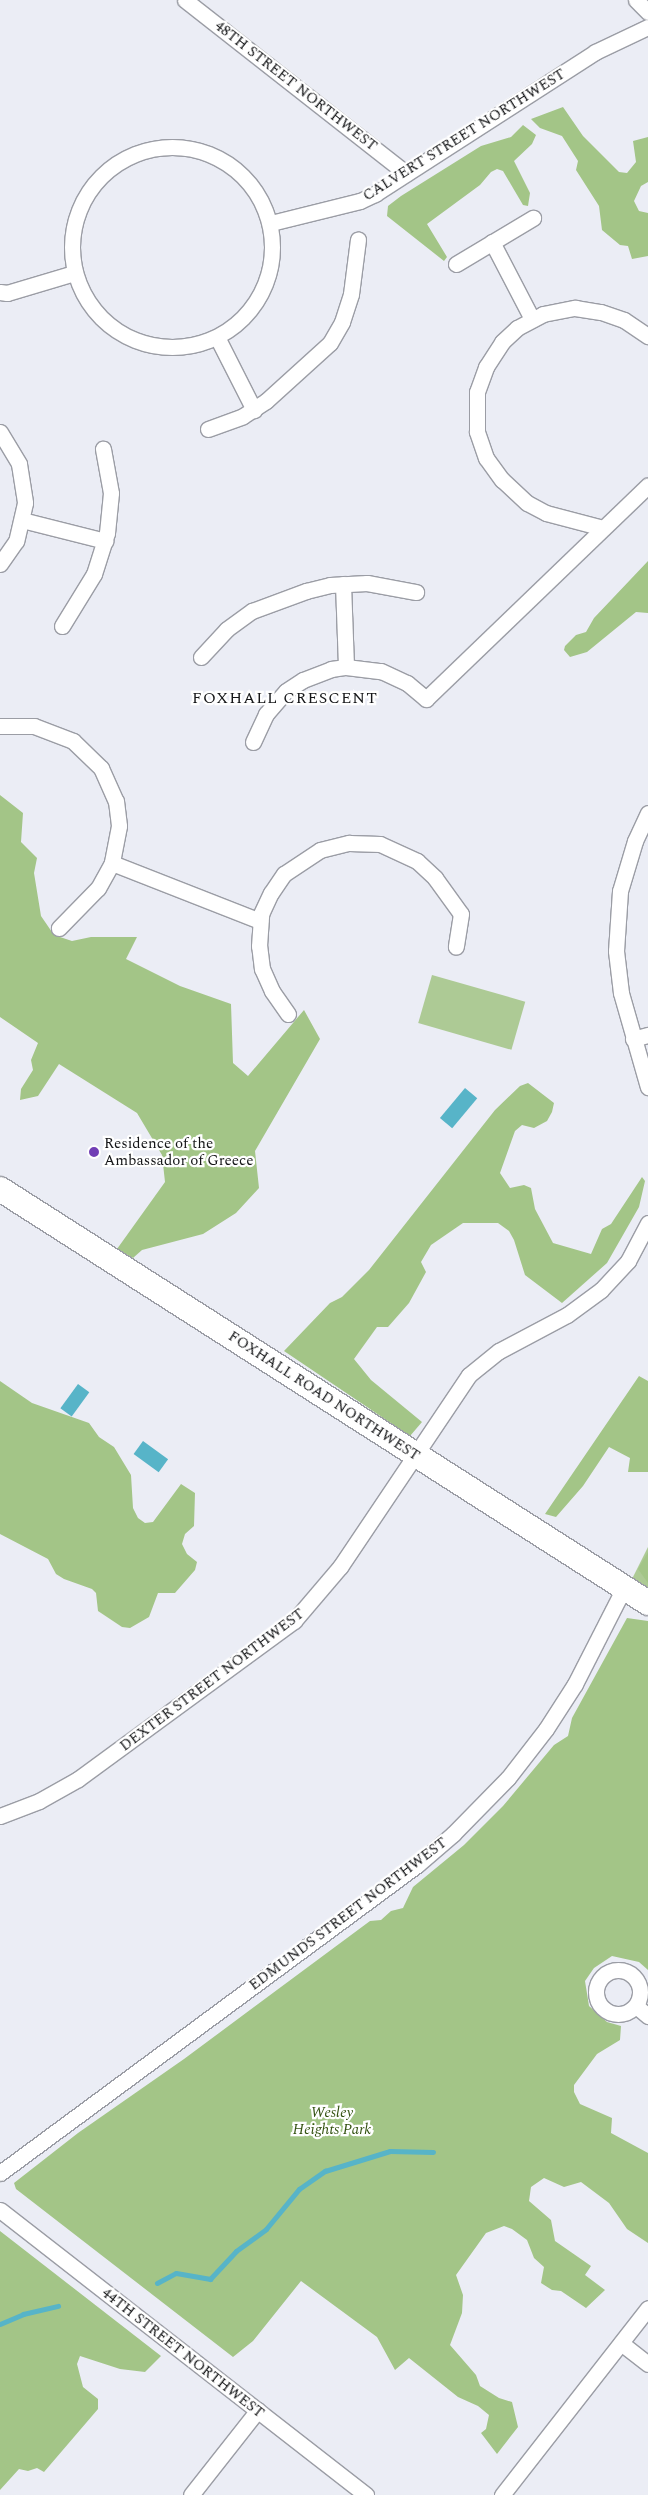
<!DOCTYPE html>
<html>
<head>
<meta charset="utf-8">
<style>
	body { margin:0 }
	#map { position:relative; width:648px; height:2495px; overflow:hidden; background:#ebedf5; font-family:Spectral,serif }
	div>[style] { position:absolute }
	.green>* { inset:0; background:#adca95; transform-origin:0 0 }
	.forest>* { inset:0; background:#a3c587 }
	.water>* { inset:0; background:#57b4c8; transform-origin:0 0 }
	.stream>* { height:5px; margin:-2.5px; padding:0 2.5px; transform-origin:2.5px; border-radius:2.5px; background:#57b4c8 }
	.roads { filter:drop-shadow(1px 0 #9b9da5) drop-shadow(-1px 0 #9b9da5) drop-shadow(0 1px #9b9da5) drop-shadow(0 -1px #9b9da5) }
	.street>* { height:15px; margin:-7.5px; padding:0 7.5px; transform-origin:7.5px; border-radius:7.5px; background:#fff }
	.street>.ring { margin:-7.5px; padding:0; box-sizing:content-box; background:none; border:15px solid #fff; border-radius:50% }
	.primary>* { height:24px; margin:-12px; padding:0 12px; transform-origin:12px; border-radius:12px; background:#fff }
	.dots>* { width:14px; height:14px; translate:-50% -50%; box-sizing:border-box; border:2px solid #fff; border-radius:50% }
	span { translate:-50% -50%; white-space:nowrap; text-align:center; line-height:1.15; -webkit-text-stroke:4.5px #fff; paint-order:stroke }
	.street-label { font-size:15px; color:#151618 }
	.poi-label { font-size:15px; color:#151618 }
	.left { translate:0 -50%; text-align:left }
	.park-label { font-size:15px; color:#335210; font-style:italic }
	.neighbourhood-label { font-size:16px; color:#151618; letter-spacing:1px }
</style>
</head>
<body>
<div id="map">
	<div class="green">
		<div style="left:432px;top:975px;width:97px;height:50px;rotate:16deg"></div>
		<div style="clip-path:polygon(648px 1547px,648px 1599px,629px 1585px)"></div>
	</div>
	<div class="forest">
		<div style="clip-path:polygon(563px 107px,583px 136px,619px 172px,627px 173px,636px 162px,633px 141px,648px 137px,648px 182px,641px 186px,634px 201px,639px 211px,648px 213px,648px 256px,632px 259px,628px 246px,620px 245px,602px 230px,599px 206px,576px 170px,578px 161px,562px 136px,540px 128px,531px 119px)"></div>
		<div style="clip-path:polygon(523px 125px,536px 135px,532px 144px,514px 161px,530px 193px,528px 206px,523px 205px,503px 171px,497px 169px,491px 172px,480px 185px,427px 224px,447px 257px,444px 261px,387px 216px,388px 206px,401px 196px,481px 146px,511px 137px)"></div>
		<div style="clip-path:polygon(648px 561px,648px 613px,636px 612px,587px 652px,570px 657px,564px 650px,565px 646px,576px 635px,586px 632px,594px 618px)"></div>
		<div style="clip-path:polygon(0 795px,23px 813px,21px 842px,37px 858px,34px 873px,41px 916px,54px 935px,72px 941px,91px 937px,137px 937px,126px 959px,180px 986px,231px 1004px,233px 1063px,248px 1076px,304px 1010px,320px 1039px,255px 1151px,259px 1188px,236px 1213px,203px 1234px,142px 1250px,133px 1258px,117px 1249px,165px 1182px,162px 1155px,137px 1113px,59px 1064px,38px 1096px,20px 1100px,21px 1089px,33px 1070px,31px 1060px,38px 1043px,0 1017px)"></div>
		<div style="clip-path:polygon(528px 1083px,554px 1103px,552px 1112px,547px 1121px,534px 1128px,522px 1125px,515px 1131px,500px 1173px,510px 1188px,524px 1185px,531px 1188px,535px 1209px,553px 1243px,591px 1254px,602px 1229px,611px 1224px,642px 1177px,645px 1181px,639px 1207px,607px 1263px,562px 1303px,525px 1275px,514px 1240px,509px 1231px,498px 1223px,463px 1223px,431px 1245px,421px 1262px,426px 1272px,409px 1303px,388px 1327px,377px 1327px,354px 1359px,371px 1380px,422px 1422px,410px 1436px,284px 1351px,330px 1303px,342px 1297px,369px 1270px,495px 1110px,520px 1086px)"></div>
		<div style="clip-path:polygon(639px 1376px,648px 1381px,648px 1472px,628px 1472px,630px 1458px,609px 1447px,583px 1486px,556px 1517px,545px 1514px)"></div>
		<div style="clip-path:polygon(0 1381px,32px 1403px,89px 1423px,99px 1437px,114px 1447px,131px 1475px,133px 1508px,138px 1518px,145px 1523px,153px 1522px,181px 1484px,195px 1493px,194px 1526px,185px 1534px,182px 1544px,187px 1554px,197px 1562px,195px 1570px,175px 1593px,158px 1593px,149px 1617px,130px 1628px,122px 1627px,98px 1611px,96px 1593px,92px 1589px,64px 1579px,56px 1574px,48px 1559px,0 1534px)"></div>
		<div style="clip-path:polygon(648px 1552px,648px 1583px,638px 1569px)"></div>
		<div style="clip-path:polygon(627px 1618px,648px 1621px,648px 1970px,639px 1962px,612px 1956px,594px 1968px,585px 1981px,589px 2006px,607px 2022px,621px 2026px,620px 2040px,597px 2054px,574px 2085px,574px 2092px,580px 2104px,612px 2118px,611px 2133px,648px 2153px,648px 2243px,627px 2229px,609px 2203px,581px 2182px,564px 2187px,544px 2178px,531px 2187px,529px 2201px,551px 2220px,555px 2241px,591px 2266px,585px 2275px,605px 2290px,586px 2308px,561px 2291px,552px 2290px,541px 2283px,544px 2267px,534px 2258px,527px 2240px,512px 2229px,504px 2226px,486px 2233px,456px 2275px,463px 2295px,462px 2313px,450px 2345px,476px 2375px,480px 2386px,499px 2398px,512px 2402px,518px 2427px,497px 2454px,481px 2433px,486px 2429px,489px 2415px,478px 2406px,458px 2397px,409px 2358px,395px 2370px,377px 2337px,301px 2281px,253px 2341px,233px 2357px,16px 2189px,14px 2183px,78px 2133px,184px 2059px,370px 1921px,381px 1920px,391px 1911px,403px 1908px,413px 1887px,464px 1845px,503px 1806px,554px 1745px,568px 1736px,572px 1718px)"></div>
		<div style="clip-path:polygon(0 2231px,161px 2356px,145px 2372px,120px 2369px,80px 2356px,77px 2364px,83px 2387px,98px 2399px,98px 2409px,44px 2472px,37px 2468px,28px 2471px,19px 2469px,0 2490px)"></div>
	</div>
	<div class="water">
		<div style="left:465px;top:1088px;width:16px;height:39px;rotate:40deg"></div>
		<div style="left:78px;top:1384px;width:14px;height:30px;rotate:36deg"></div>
		<div style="left:143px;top:1441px;width:31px;height:16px;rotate:36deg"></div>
	</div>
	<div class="stream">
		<div style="left:157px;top:2283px;width:21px;rotate:-28deg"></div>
		<div style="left:176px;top:2273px;width:35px;rotate:10deg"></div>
		<div style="left:210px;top:2279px;width:38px;rotate:-47deg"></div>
		<div style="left:236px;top:2251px;width:37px;rotate:-36deg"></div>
		<div style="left:266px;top:2229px;width:52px;rotate:-50.5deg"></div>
		<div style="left:299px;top:2189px;width:32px;rotate:-35deg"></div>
		<div style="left:325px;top:2171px;width:68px;rotate:-17.1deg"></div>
		<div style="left:390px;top:2151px;width:43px;rotate:1.3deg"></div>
		<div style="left:0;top:2324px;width:25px;rotate:-23deg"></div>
		<div style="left:23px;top:2314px;width:36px;rotate:-13deg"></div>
	</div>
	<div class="roads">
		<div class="street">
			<div style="left:185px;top:0;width:281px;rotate:38.1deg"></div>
			<div style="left:636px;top:0;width:17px;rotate:45deg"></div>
			<div class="ring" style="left:72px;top:147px;width:185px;height:185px"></div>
			<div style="left:271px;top:223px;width:92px;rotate:-13.9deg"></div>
			<div style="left:360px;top:201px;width:17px;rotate:-25deg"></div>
			<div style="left:375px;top:194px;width:262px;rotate:-32.8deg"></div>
			<div style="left:595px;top:52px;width:59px;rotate:-25.3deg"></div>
			<div style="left:492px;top:242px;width:87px;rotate:62.5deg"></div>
			<div style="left:456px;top:264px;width:90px;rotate:-30.9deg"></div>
			<div style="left:0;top:292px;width:7px;rotate:8deg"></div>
			<div style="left:7px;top:293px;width:70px;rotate:-16.6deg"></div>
			<div style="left:217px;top:337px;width:82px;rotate:63.1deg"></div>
			<div style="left:208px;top:429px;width:37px;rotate:-20deg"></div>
			<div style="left:243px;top:416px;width:27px;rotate:-33deg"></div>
			<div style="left:266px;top:401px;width:86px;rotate:-42.2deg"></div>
			<div style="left:330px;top:343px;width:24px;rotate:-60deg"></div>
			<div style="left:342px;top:322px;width:29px;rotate:-72deg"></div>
			<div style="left:351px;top:294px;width:55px;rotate:-82.7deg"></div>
			<div style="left:0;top:432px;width:37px;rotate:59deg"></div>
			<div style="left:19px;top:464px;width:39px;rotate:81deg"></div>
			<div style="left:25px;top:503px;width:39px;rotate:103deg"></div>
			<div style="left:16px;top:541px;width:28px;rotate:125deg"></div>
			<div style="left:22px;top:520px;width:86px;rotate:14.2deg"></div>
			<div style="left:603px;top:528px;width:59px;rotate:-165.3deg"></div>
			<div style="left:546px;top:513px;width:21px;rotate:-152deg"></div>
			<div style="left:527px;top:503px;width:34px;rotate:-137deg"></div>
			<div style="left:502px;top:480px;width:27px;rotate:-126deg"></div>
			<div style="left:486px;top:458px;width:28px;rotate:-109deg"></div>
			<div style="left:477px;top:432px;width:40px;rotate:-90deg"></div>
			<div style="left:477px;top:392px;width:27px;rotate:-70deg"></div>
			<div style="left:486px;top:367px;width:30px;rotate:-57deg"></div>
			<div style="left:502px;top:342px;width:21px;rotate:-43deg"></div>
			<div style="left:517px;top:328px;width:30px;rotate:-28deg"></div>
			<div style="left:543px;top:314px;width:33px;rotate:-11deg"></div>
			<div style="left:575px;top:308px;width:26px;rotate:9deg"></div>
			<div style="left:601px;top:312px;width:24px;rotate:19deg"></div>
			<div style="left:624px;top:320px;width:29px;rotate:34deg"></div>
			<div style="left:343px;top:584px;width:83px;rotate:87.9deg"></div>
			<div style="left:62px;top:626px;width:61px;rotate:-58.4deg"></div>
			<div style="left:94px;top:574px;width:43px;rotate:-72.4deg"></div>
			<div style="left:107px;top:533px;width:40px;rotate:-84.3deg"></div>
			<div style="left:111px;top:493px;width:45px;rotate:-100.3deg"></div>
			<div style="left:201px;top:657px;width:38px;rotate:-47deg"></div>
			<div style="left:227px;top:629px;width:31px;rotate:-36deg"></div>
			<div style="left:252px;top:611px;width:58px;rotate:-20.3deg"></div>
			<div style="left:306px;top:591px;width:25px;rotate:-14deg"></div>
			<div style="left:330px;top:585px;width:37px;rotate:-3deg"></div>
			<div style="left:367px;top:583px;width:50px;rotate:10.4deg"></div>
			<div style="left:0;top:726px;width:34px"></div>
			<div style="left:34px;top:726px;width:42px;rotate:21deg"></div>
			<div style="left:73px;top:741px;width:39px;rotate:44deg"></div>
			<div style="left:101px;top:768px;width:36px;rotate:66deg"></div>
			<div style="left:116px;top:801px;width:25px;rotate:83deg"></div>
			<div style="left:119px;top:826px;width:38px;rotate:101deg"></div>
			<div style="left:112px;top:863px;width:29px;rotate:119deg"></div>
			<div style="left:98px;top:888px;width:56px;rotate:134.3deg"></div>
			<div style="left:253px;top:742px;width:31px;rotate:-65deg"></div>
			<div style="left:266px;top:714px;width:30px;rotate:-49deg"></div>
			<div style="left:286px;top:691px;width:20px;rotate:-33deg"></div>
			<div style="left:303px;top:680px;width:30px;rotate:-21deg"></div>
			<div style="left:331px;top:669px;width:15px;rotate:-8deg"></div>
			<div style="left:346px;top:667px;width:35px;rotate:7deg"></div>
			<div style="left:381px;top:671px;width:29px;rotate:25deg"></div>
			<div style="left:407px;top:683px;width:25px;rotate:40deg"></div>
			<div style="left:426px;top:699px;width:308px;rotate:-43.9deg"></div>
			<div style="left:648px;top:813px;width:31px;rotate:115deg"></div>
			<div style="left:635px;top:841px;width:52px;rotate:106.7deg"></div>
			<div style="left:620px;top:891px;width:60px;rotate:93.8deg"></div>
			<div style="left:616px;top:951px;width:42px;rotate:83.2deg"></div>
			<div style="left:621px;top:993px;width:98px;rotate:74deg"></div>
			<div style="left:112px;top:863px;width:159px;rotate:21.4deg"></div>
			<div style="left:288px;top:1014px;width:28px;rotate:-125deg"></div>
			<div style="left:272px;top:991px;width:24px;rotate:-114deg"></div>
			<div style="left:262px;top:969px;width:23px;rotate:-97deg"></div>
			<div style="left:259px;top:946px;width:32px;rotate:-86deg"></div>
			<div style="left:261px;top:914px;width:23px;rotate:-65deg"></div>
			<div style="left:271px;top:893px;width:23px;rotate:-56deg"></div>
			<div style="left:284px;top:874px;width:43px;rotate:-33.7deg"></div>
			<div style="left:320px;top:850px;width:30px;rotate:-14deg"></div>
			<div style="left:349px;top:843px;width:31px;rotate:2deg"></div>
			<div style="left:380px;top:844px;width:41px;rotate:24.7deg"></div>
			<div style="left:417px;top:861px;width:25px;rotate:43deg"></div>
			<div style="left:435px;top:878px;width:44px;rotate:54.2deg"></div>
			<div style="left:461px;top:914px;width:33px;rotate:99deg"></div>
			<div style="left:633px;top:1039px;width:16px;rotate:-15deg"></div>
			<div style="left:0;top:1816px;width:42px;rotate:-21deg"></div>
			<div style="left:39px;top:1801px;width:45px;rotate:-29.4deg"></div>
			<div style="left:78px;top:1779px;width:268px;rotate:-36.2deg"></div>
			<div style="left:294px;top:1621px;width:71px;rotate:-49.6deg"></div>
			<div style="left:340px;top:1567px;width:231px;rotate:-56.1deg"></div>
			<div style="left:469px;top:1375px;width:38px;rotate:-39deg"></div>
			<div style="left:499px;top:1351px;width:77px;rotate:-27.9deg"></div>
			<div style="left:567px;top:1315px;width:42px;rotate:-36.3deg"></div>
			<div style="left:601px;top:1290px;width:40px;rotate:-47deg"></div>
			<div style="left:628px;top:1261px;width:43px;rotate:-62.2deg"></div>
			<div class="ring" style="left:596px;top:1970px;width:29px;height:29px"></div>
			<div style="left:636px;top:2006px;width:16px;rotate:40deg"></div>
			<div style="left:0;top:2173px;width:518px;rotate:-36.45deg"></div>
			<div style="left:417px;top:1865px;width:48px;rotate:-40.7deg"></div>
			<div style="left:453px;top:1834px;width:78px;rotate:-45.5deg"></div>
			<div style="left:508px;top:1778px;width:62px;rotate:-52.2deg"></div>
			<div style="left:546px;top:1729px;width:54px;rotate:-57.2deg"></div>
			<div style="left:575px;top:1684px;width:108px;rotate:-63deg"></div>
			<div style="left:0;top:2210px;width:464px;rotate:37.9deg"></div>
			<div style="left:621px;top:2343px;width:34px;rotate:38deg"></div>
			<div style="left:191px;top:2495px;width:108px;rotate:-51.8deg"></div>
			<div style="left:502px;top:2495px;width:237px;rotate:-52deg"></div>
		</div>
		<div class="primary">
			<div style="left:0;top:1189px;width:769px;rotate:32.57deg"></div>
		</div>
	</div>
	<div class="dots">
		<div style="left:94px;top:1152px;background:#713eb5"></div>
	</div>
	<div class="street-label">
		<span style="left:296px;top:86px;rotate:38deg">48TH STREET NORTHWEST</span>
		<span style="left:464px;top:135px;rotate:-32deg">CALVERT STREET NORTHWEST</span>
		<span style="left:324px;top:1396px;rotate:33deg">FOXHALL ROAD NORTHWEST</span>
		<span style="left:212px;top:1680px;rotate:-37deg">DEXTER STREET NORTHWEST</span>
		<span style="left:348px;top:1914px;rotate:-37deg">EDMUNDS STREET NORTHWEST</span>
		<span style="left:183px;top:2353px;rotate:38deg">44TH STREET NORTHWEST</span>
	</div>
	<div class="poi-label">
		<span class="left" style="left:104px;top:1152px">Residence of the<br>Ambassador of Greece</span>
	</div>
	<div class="park-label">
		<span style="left:332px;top:2121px">Wesley<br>Heights Park</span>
	</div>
	<div class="neighbourhood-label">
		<span style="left:285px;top:698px">FOXHALL CRESCENT</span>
	</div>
</div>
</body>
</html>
